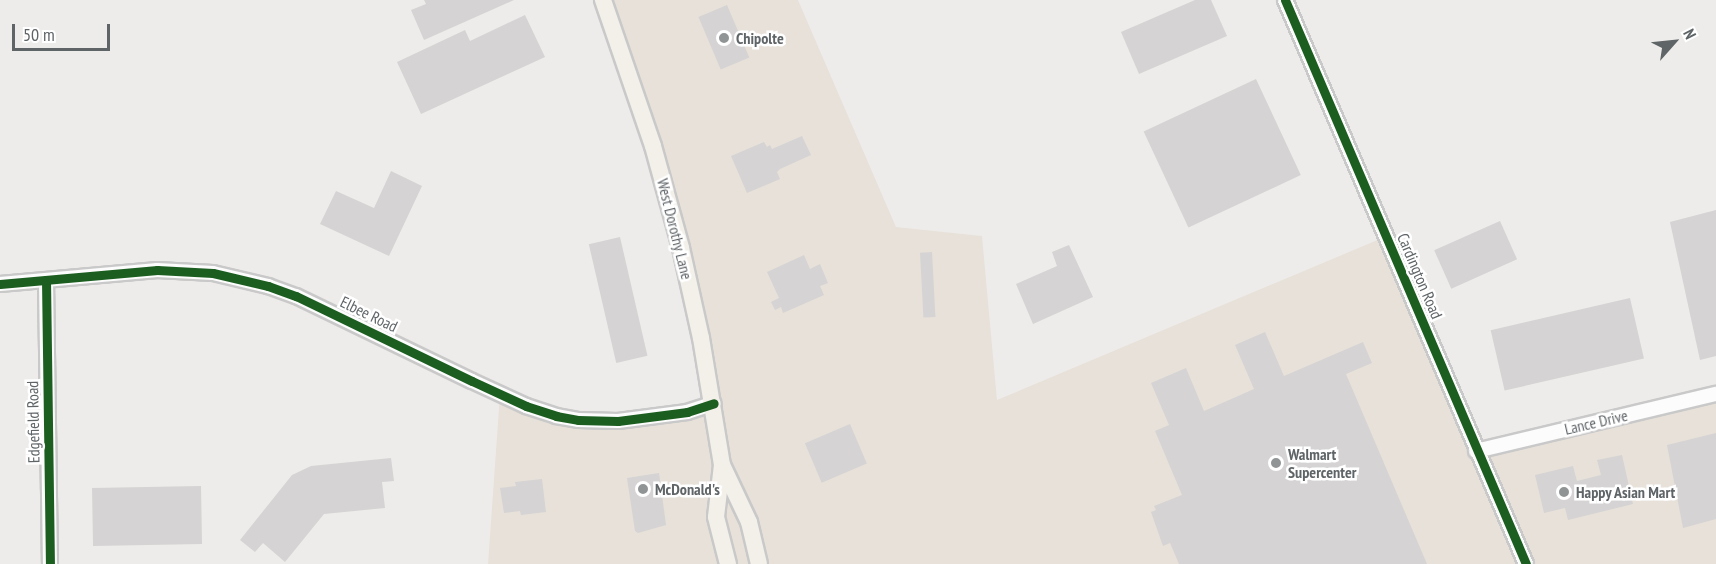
<!DOCTYPE html>
<html>
<head>
<meta charset="utf-8">
<style>
	body { margin:0 }
	#map { position:relative; width:1716px; height:564px; overflow:hidden; background:#eeecea; font-family:"PT Sans Narrow",sans-serif }
	div>[style] { position:absolute }
	.commercial>* { inset:0; background:#e7e1d9 }
	.building>* { inset:0; background:#d5d3d3; transform-origin:0 0 }
	.roads { filter:drop-shadow(2px 0 #c9c9c9) drop-shadow(-2px 0 #c9c9c9) drop-shadow(0 2px #c9c9c9) drop-shadow(0 -2px #c9c9c9) }
	.minor>* { height:14px; margin:-7px; padding:0 7px; transform-origin:7px; border-radius:7px; background:#fcfcfc }
	.major>* { height:16px; margin:-8px; padding:0 8px; transform-origin:8px; border-radius:8px; background:#f3f0ea }
	.cycleway>* { height:9px; margin:-4.5px; padding:0 4.5px; transform-origin:4.5px; border-radius:4.5px; background:#1b5e20 }
	.dots>* { width:16px; height:16px; translate:-50% -50%; box-sizing:border-box; border:3px solid #fff; border-radius:50% }
	span { translate:-50% -50%; white-space:nowrap; text-align:center; line-height:1.15; -webkit-text-stroke:5px #fff; paint-order:stroke }
	.poi-label { font-size:16px; color:#5f6467; font-weight:700 }
	.left { translate:0 -50%; text-align:left }
	.street-label { font-size:16px; color:#5f6467 }
	.north { position:absolute; left:1644px; top:12px; width:60px; height:60px; -webkit-text-stroke:4px #fff; paint-order:stroke; rotate:63deg; font-size:16px; font-weight:700; line-height:24px; text-align:center; color:#5f6467 }
	.north::after { content:''; display:block; margin:auto; width:21px; height:27px; background:#5f6467; clip-path:polygon(50% 0,100% 100%,50% 72%,0 100%) }
	.scale { position:absolute; left:12px; top:24px; width:98px; height:27px; box-sizing:border-box; border:3px solid #5f6467; border-top:0; padding-left:8px; font-size:18px; line-height:21px; white-space:nowrap; color:#5f6467; -webkit-text-stroke:4px #fff; paint-order:stroke }
</style>
</head>
<body>
<div id="map">
	<div class="commercial">
		<div style="clip-path:polygon(614px 0,798px 0,896px 227px,982px 236px,997px 400px,1387px 236px,1477px 451px,1716px 397px,1716px 564px,488px 564px,500px 394px,567px 418px,713px 403px,620px 46px,604px 4px)"></div>
	</div>
	<div class="building">
		<div style="clip-path:polygon(424px 0,514px 0,424px 40px,411px 10px,426px 4px)"></div>
		<div style="clip-path:polygon(1195px 0,1211px 0,1227px 36px,1139px 74px,1121px 32px)"></div>
		<div style="left:727px;top:5px;width:57px;height:31px;rotate:67deg"></div>
		<div style="clip-path:polygon(525px 15px,545px 57px,421px 114px,397px 62px,465px 30px,470px 41px)"></div>
		<div style="left:1256px;top:79px;width:106px;height:124px;rotate:65deg"></div>
		<div style="clip-path:polygon(802px 136px,811px 155px,780px 169px,777px 172px,780px 179px,747px 193px,731px 156px,764px 142px,767px 147px,770px 145px,772px 149px)"></div>
		<div style="clip-path:polygon(391px 171px,422px 186px,389px 256px,320px 224px,336px 191px,374px 208px)"></div>
		<div style="clip-path:polygon(1716px 210px,1716px 356px,1700px 360px,1670px 222px)"></div>
		<div style="left:1500px;top:221px;width:42px;height:72px;rotate:66deg"></div>
		<div style="left:620px;top:237px;width:122px;height:32px;rotate:77deg"></div>
		<div style="clip-path:polygon(1069px 245px,1093px 297px,1033px 324px,1016px 284px,1057px 266px,1052px 252px)"></div>
		<div style="left:932px;top:252px;width:65px;height:12px;rotate:87deg"></div>
		<div style="clip-path:polygon(804px 255px,810px 269px,820px 264px,828px 283px,820px 286px,824px 295px,783px 313px,781px 307px,775px 310px,771px 302px,779px 298px,767px 272px)"></div>
		<div style="left:1630px;top:298px;width:62px;height:143px;rotate:77deg"></div>
		<div style="clip-path:polygon(1265px 332px,1284px 376px,1363px 342px,1372px 363px,1346px 374px,1427px 564px,1179px 564px,1170px 543px,1163px 546px,1151px 512px,1156px 510px,1154px 506px,1182px 495px,1155px 431px,1169px 425px,1151px 383px,1186px 368px,1204px 411px,1254px 389px,1235px 345px)"></div>
		<div style="left:850px;top:424px;width:43px;height:49px;rotate:67deg"></div>
		<div style="clip-path:polygon(1716px 433px,1716px 519px,1683px 528px,1667px 445px)"></div>
		<div style="clip-path:polygon(1622px 455px,1633px 504px,1568px 520px,1565px 508px,1544px 513px,1535px 475px,1573px 466px,1577px 481px,1601px 475px,1597px 460px)"></div>
		<div style="clip-path:polygon(391px 458px,394px 481px,382px 482px,385px 508px,324px 514px,285px 562px,263px 543px,255px 552px,240px 540px,292px 475px,311px 466px)"></div>
		<div style="clip-path:polygon(659px 473px,666px 525px,638px 533px,635px 531px,627px 478px)"></div>
		<div style="clip-path:polygon(542px 479px,546px 512px,521px 515px,520px 511px,504px 513px,500px 488px,516px 486px,515px 482px)"></div>
		<div style="left:201px;top:486px;width:58px;height:109px;rotate:89deg"></div>
	</div>
	<div class="roads">
		<div class="minor">
			<div style="left:1285px;top:0;width:613px;rotate:66.86deg"></div>
			<div style="left:46px;top:280px;width:284px;rotate:89.2deg"></div>
			<div style="left:0;top:284px;width:158px;rotate:-5.1deg"></div>
			<div style="left:157px;top:270px;width:56px;rotate:3.1deg"></div>
			<div style="left:213px;top:273px;width:57px;rotate:13.3deg"></div>
			<div style="left:268px;top:286px;width:30px;rotate:20deg"></div>
			<div style="left:296px;top:296px;width:195px;rotate:25.8deg"></div>
			<div style="left:472px;top:381px;width:60px;rotate:24.8deg"></div>
			<div style="left:526px;top:406px;width:32px;rotate:18deg"></div>
			<div style="left:556px;top:416px;width:22px;rotate:10deg"></div>
			<div style="left:578px;top:420px;width:40px;rotate:1.4deg"></div>
			<div style="left:618px;top:421px;width:70px;rotate:-7.4deg"></div>
			<div style="left:687px;top:412px;width:28px;rotate:-18deg"></div>
			<div style="left:1476px;top:451px;width:247px;rotate:-13.4deg"></div>
		</div>
		<div class="major">
			<div style="left:603px;top:0;width:154px;rotate:71.1deg"></div>
			<div style="left:653px;top:146px;width:106px;rotate:74.6deg"></div>
			<div style="left:681px;top:248px;width:92px;rotate:77.5deg"></div>
			<div style="left:701px;top:338px;width:129px;rotate:80.6deg"></div>
			<div style="left:722px;top:465px;width:52px;rotate:96.6deg"></div>
			<div style="left:716px;top:517px;width:49px;rotate:75.7deg"></div>
			<div style="left:723px;top:467px;width:61px;rotate:64.7deg"></div>
			<div style="left:749px;top:522px;width:43px;rotate:76.6deg"></div>
		</div>
	</div>
	<div class="cycleway">
		<div style="left:1285px;top:0;width:613px;rotate:66.86deg"></div>
		<div style="left:46px;top:280px;width:284px;rotate:89.2deg"></div>
		<div style="left:0;top:284px;width:158px;rotate:-5.1deg"></div>
		<div style="left:157px;top:270px;width:56px;rotate:3.1deg"></div>
		<div style="left:213px;top:273px;width:57px;rotate:13.3deg"></div>
		<div style="left:268px;top:286px;width:30px;rotate:20deg"></div>
		<div style="left:296px;top:296px;width:195px;rotate:25.8deg"></div>
		<div style="left:472px;top:381px;width:60px;rotate:24.8deg"></div>
		<div style="left:526px;top:406px;width:32px;rotate:18deg"></div>
		<div style="left:556px;top:416px;width:22px;rotate:10deg"></div>
		<div style="left:578px;top:420px;width:40px;rotate:1.4deg"></div>
		<div style="left:618px;top:421px;width:70px;rotate:-7.4deg"></div>
		<div style="left:687px;top:412px;width:28px;rotate:-18deg"></div>
	</div>
	<div class="dots">
		<div style="left:724px;top:38px;background:#919495"></div>
		<div style="left:1276px;top:463px;background:#919495"></div>
		<div style="left:643px;top:489px;background:#919495"></div>
		<div style="left:1564px;top:492px;background:#919495"></div>
	</div>
	<div class="poi-label">
		<span class="left" style="left:736px;top:38px">Chipolte</span>
		<span class="left" style="left:1288px;top:463px">Walmart<br>Supercenter</span>
		<span class="left" style="left:655px;top:489px">McDonald's</span>
		<span class="left" style="left:1576px;top:492px">Happy Asian Mart</span>
	</div>
	<div class="street-label">
		<span style="left:675px;top:229px;rotate:76deg">West Dorothy Lane</span>
		<span style="left:1420px;top:276px;rotate:67deg">Cardington Road</span>
		<span style="left:369px;top:314px;rotate:26deg">Elbee Road</span>
		<span style="left:33px;top:422px;rotate:-91deg">Edgefield Road</span>
		<span style="left:1596px;top:422px;rotate:-13deg">Lance Drive</span>
	</div>
	<div class="north">N</div>
	<div class="scale">50 m</div>
</div>
</body>
</html>
